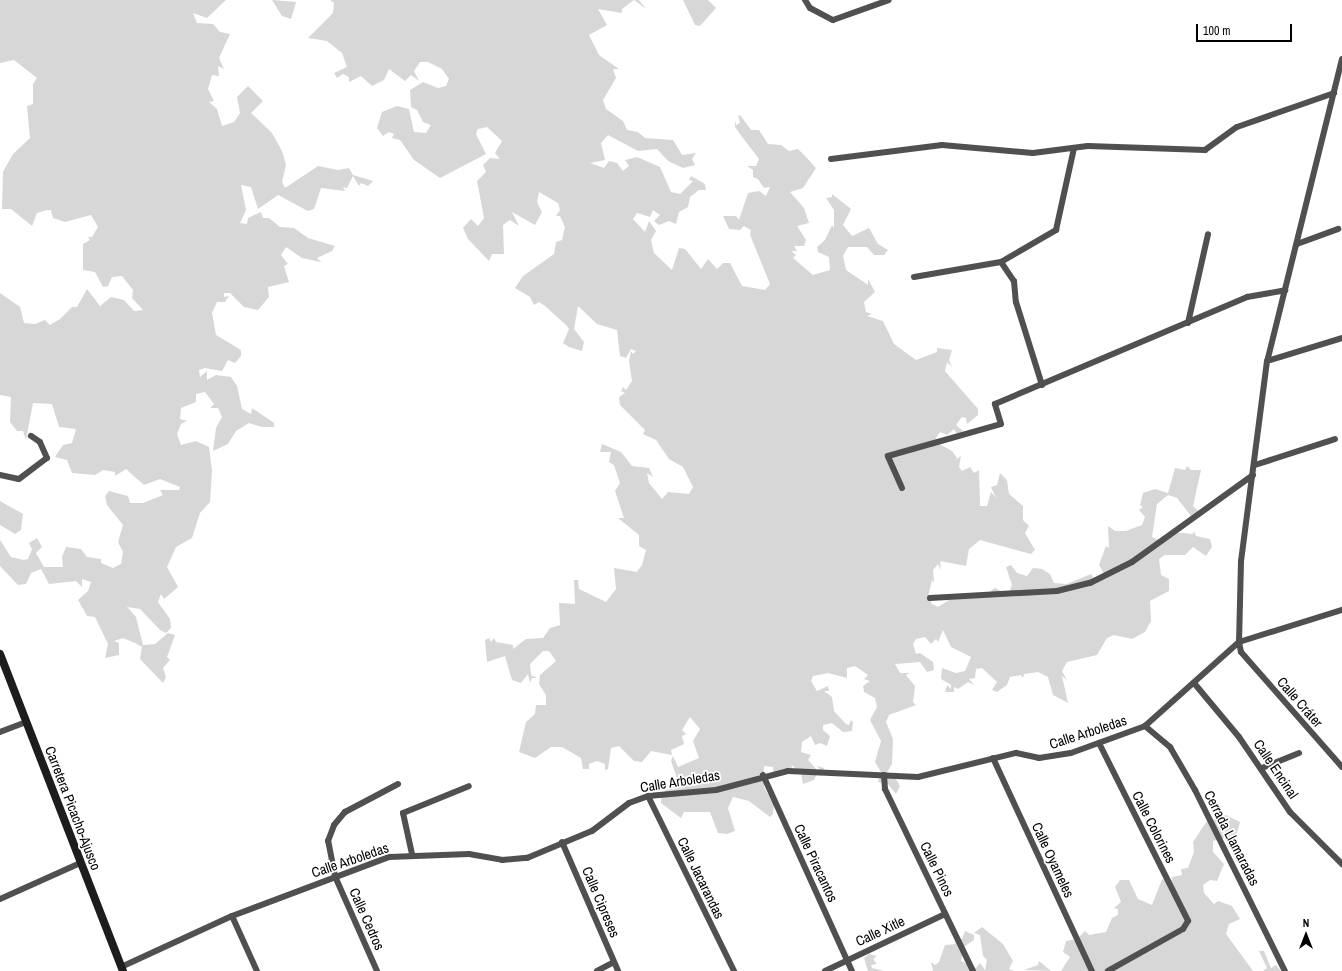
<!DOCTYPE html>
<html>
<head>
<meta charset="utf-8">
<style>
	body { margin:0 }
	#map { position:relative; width:1342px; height:971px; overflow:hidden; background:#fff; font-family:"Archivo Narrow",sans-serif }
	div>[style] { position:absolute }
	.green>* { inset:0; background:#d7d7d7 }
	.minor>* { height:6px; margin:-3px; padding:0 3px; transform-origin:3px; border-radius:3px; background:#505050 }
	.secondary>* { height:8px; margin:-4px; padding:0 4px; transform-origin:4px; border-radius:4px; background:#1d1d1d }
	span { translate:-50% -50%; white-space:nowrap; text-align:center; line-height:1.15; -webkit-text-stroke:3.5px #fff; paint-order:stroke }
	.street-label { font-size:14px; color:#000 }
	.north { position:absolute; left:1286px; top:915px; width:40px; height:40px; -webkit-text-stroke:3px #fff; paint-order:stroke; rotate:0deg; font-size:11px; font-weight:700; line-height:16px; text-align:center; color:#000 }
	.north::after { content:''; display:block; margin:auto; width:14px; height:18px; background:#000; clip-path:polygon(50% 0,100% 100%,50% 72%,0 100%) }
	.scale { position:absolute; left:1196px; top:24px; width:96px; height:18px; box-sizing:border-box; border:2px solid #000; border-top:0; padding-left:5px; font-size:12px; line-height:14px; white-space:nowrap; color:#000; -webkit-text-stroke:3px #fff; paint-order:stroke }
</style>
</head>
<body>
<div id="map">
	<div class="green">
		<div style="clip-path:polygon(0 0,226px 0,207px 18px,193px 13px,197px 23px,213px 24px,220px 32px,230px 34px,219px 58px,224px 69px,218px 66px,219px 76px,212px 75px,208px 89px,214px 101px,209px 102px,217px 109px,222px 126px,234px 122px,240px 113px,237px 97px,248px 86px,263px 101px,251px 113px,272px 133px,282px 151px,286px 165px,282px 182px,285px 188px,318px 166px,338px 170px,349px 168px,353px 175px,373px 181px,368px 186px,361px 183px,359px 186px,353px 176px,347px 188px,343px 187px,345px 191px,321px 188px,314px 209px,308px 211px,278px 195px,258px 209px,251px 187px,241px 185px,246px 210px,240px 223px,247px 224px,248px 218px,261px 212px,263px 218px,269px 218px,280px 227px,294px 228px,308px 238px,335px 246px,332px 251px,317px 258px,321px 262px,302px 258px,286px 247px,281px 255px,288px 264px,284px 266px,289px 282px,268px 287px,269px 297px,258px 310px,244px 307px,230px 293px,224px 293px,224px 297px,229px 296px,225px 302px,217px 302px,212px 313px,216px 335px,241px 350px,241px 356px,235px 363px,228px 360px,222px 371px,205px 368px,199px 370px,200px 377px,207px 371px,207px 380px,216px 375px,231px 377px,237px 386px,242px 409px,251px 414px,252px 408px,274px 423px,274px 427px,262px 427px,249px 423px,236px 431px,228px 444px,213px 451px,216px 428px,222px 417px,218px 408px,210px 408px,214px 404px,205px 392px,196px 394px,196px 402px,181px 408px,180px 419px,187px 421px,181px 424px,177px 434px,181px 445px,196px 441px,209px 447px,212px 471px,210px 502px,200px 513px,192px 538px,176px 547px,167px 567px,178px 587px,164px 599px,161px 594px,158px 602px,170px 619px,171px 628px,166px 633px,160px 630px,140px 609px,127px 607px,136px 617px,143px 645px,155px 644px,168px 633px,175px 635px,167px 657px,170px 660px,163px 668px,166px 677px,163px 683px,140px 659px,142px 647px,135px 643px,123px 638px,114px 641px,119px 643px,119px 655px,105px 658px,108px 644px,95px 617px,87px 616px,78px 600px,88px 591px,91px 582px,82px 579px,82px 587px,76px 581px,49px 584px,41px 569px,31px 573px,26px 584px,18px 585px,0 566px,0 540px,11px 557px,24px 560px,28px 559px,32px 549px,29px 543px,37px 538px,42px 547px,36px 553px,44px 567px,63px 567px,62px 557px,66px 547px,81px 549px,87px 557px,101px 559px,101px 563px,113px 568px,121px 564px,123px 552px,118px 542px,123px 525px,107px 505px,105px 496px,109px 491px,128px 496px,130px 503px,143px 503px,163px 495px,160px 490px,179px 490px,180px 487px,160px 479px,144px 485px,126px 469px,115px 476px,115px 472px,103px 470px,95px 475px,72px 473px,67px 460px,55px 457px,63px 445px,72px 443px,76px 429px,59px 427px,52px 404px,33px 403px,26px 440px,23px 431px,17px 431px,10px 422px,11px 397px,0 395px,0 293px,20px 307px,24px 323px,35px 324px,45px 320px,50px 325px,60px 319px,72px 307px,77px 307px,87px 289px,100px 306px,111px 297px,124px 300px,134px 311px,143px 310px,132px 298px,133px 290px,122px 276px,112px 277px,108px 286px,103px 287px,95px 272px,83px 270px,83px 244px,90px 240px,88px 237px,92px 237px,98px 227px,91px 215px,65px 222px,53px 218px,51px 210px,47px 210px,37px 213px,32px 226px,11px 209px,2px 209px,3px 172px,13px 154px,30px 138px,27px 106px,33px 104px,33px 84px,37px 78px,14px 60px,0 63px)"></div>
		<div style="clip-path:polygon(272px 0,296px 2px,291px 19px,282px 16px)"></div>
		<div style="clip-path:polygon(330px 0,639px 0,646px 9px,634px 0,622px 9px,622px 13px,598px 9px,607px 25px,589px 35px,599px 55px,619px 69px,613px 69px,616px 78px,603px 100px,606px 109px,623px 121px,627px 130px,638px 132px,645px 138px,673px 140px,682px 155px,696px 153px,692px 159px,695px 165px,683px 168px,668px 161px,657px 149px,638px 151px,608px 135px,601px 143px,605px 160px,590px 163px,604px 168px,609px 161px,617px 163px,623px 171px,629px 166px,625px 160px,637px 157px,660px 167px,671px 192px,680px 194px,693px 181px,689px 180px,691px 176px,705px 184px,706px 190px,699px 190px,690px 197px,688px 207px,679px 212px,676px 224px,669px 221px,659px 225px,654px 221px,660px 215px,653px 210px,650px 217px,637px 213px,633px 219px,645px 232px,649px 221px,656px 231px,651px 240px,654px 253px,672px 270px,679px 248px,685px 249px,701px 269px,708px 259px,717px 269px,723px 263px,730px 263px,742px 286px,765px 290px,770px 284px,750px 235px,751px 230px,744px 226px,740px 230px,729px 229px,723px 216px,736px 216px,739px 220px,748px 193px,759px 191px,766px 196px,770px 187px,764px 188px,758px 179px,753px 177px,753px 170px,747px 166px,756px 166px,759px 159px,740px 134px,735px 127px,735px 120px,736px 125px,740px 123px,738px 115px,741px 116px,751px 130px,759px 130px,768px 144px,781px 145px,789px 151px,798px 149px,806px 157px,816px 168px,803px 188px,790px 192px,804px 208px,809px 223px,797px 226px,806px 240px,804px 246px,794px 246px,797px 251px,791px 251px,796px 255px,793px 258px,813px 275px,830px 270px,829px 257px,818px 252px,817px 247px,825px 240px,832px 225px,834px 228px,834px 210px,826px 198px,832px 197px,832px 194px,851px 209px,843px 225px,852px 236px,869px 228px,878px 244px,888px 250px,884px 255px,874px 255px,867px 247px,848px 247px,843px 256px,846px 270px,868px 285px,868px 279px,875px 292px,864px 302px,866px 312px,872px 314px,867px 316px,883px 321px,894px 344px,916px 360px,937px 352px,937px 348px,952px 350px,949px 360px,952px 367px,947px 362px,945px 371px,978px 409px,978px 415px,967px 424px,966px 418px,962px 417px,956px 425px,963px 431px,957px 434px,954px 429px,947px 435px,940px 432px,934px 441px,952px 451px,957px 458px,954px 461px,961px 456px,959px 467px,962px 471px,970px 467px,974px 473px,979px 470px,980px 506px,987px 506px,991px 492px,996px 498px,991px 487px,997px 485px,1000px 473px,1007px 480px,1009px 494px,1023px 506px,1023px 520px,1029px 526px,1025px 533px,1035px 550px,1031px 554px,980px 540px,969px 549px,966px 566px,940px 561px,941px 570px,938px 564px,933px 570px,934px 583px,932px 580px,928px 597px,932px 604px,938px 607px,949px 600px,985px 595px,995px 588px,1008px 595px,1012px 585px,1006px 567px,1011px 565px,1017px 573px,1027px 576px,1033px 568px,1042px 569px,1050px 574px,1054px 583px,1067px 584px,1091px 574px,1095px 580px,1099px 575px,1107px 579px,1099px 565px,1106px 546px,1109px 548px,1108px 526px,1115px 531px,1126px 531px,1142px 525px,1145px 517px,1139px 510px,1143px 507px,1140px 505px,1143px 493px,1155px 489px,1168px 493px,1175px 468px,1185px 470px,1187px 466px,1191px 470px,1201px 470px,1193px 506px,1198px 511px,1191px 516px,1177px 498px,1168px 495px,1157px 504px,1152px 537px,1161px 541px,1162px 536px,1167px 540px,1172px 532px,1193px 534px,1194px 531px,1196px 536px,1210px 539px,1212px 547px,1206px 556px,1193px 547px,1185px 555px,1165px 555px,1159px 559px,1161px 575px,1169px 579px,1169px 591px,1150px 601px,1151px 621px,1145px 632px,1132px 639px,1114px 635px,1107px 638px,1097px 655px,1067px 662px,1062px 671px,1067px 680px,1062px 676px,1068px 703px,1053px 695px,1048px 677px,1038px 672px,1024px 674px,1023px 678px,1021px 675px,1010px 677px,1007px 685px,997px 692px,992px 690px,997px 682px,982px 668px,976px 669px,975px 678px,969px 679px,974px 685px,968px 682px,958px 689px,954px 687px,954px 692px,945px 692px,947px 685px,951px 689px,951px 685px,941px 679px,942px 668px,956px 673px,965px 671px,971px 657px,951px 647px,943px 630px,938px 642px,936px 639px,931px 644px,925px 637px,916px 639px,913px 644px,916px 654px,920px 653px,933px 662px,934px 670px,927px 672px,920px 662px,895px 664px,900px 673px,910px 673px,906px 675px,915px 686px,913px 702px,916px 705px,889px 715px,886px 722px,893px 739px,892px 764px,884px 777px,896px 779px,900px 786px,896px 794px,888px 784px,878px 782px,881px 772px,875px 762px,881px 741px,870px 720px,877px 707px,875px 698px,864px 692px,863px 686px,870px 681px,864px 679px,868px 675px,855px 666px,847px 668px,847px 678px,828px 673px,813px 676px,811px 681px,817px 691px,828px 686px,829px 691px,824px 691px,832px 697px,834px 711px,846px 724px,849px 725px,851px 720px,853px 722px,852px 731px,843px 732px,832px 723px,823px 725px,823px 730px,830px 736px,827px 746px,820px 743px,815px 745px,811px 736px,802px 742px,801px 752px,811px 755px,808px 760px,817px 770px,821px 771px,817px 766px,824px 768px,821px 776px,817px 774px,814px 780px,803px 784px,801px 773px,792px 765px,791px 772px,774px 778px,773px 767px,764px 766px,764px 787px,774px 805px,773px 814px,770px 817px,749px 801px,733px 797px,728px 808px,735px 831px,727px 834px,718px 833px,710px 812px,684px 812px,681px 818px,661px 803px,662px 793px,669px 788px,675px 790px,672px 785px,678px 781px,671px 761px,673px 756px,678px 767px,699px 758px,693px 741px,700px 729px,690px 717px,682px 730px,686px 734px,682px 736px,684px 744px,671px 750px,672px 755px,651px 751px,642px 762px,634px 761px,619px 746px,611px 748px,608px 769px,605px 770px,605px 764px,597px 761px,589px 764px,589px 769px,583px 769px,581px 758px,562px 747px,551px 747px,535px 758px,519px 752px,526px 722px,535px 714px,536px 705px,546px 705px,546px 695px,539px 684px,540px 675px,556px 661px,549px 651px,543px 651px,530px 664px,531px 675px,537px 678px,532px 678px,530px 683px,528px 674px,521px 683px,512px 680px,505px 656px,487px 662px,485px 640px,489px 638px,491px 642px,494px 638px,496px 642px,513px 645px,513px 649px,526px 639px,543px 638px,550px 628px,560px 625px,559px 603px,575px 604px,574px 580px,578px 580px,579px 589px,606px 602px,616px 589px,614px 568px,637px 572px,642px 565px,646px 550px,639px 546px,639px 535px,618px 518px,624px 518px,615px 491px,620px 483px,614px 465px,609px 462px,611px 452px,600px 452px,602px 444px,621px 452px,632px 466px,649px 468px,653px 477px,647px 473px,649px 483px,662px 499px,668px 492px,689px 494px,693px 487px,683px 467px,669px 459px,656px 440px,643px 434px,645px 430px,620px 405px,619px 397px,625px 393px,621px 391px,623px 387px,626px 390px,632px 381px,629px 361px,631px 351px,633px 354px,636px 351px,631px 349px,626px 358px,620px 356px,617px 330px,597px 324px,578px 306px,574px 329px,584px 342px,582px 351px,569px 347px,563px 343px,569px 329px,566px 325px,545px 306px,539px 302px,534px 305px,530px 297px,515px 288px,523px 276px,554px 254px,556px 242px,562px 240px,565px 227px,560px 216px,556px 216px,560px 210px,558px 203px,539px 192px,537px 202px,542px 212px,535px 225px,512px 212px,519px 226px,510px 220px,503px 225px,504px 254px,492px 254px,489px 261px,468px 239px,463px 228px,471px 219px,478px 226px,484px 218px,477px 181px,486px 172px,483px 165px,490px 158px,500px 159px,495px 153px,502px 141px,487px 127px,478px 129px,476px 134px,486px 154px,440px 178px,414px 160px,400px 140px,392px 138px,394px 134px,389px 132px,383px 136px,377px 128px,382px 112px,397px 106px,409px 109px,414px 132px,426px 133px,431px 125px,423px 122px,417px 110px,411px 107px,410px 90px,423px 82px,438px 88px,446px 86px,449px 79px,442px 69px,428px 62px,420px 62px,414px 71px,419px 81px,411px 75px,405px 81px,389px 69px,384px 80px,372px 86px,361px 76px,349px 82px,349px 77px,343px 74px,337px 78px,334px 73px,347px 67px,342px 53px,327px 41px,308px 38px,333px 13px,334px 3px)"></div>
		<div style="clip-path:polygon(683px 0,708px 0,716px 8px,700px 26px,695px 25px)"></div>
		<div style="clip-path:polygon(0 501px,23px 514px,21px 530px,15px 534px,0 525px)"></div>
		<div style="clip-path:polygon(1226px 815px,1240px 822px,1236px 836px,1232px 835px,1237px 841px,1231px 846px,1227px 837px,1213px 841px,1213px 852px,1224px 864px,1217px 881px,1210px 880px,1203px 885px,1204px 893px,1214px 904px,1218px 901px,1232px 906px,1240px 919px,1229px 924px,1226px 934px,1253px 971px,1061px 971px,1070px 957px,1063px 952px,1066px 941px,1077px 939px,1085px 931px,1089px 935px,1106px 932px,1112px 918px,1118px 915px,1118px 909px,1114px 908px,1121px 902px,1115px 887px,1120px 880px,1129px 880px,1138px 899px,1152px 905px,1162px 879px,1165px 880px,1167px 875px,1172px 881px,1172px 877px,1182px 875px,1181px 869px,1188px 868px,1194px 852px,1193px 842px,1209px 818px,1213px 820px)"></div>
		<div style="clip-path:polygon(982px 927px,1003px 944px,1013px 961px,1009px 969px,1014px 971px,933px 971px,931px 962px,935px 965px,939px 962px,945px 945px,956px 944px,954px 942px,962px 939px,965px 931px,974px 935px,974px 940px,965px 946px,961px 961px,976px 968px,980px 963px,985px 970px,987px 960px,983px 956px,980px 935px,974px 933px)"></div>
		<div style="clip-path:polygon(1259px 951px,1264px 951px,1271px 968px,1276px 965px,1281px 971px,1263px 971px,1267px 968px)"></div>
		<div style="clip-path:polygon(869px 954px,877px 956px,873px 959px,877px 964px,871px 965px,872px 968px,884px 971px,868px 971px,864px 958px)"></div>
		<div style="clip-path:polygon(1039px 961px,1051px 971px,1024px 970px,1038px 965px)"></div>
	</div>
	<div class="minor">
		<div style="left:805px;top:0;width:9px;rotate:58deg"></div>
		<div style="left:810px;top:8px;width:26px;rotate:28deg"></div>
		<div style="left:833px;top:20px;width:59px;rotate:-19.7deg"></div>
		<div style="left:1342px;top:59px;width:311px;rotate:103.9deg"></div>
		<div style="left:1267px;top:361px;width:202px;rotate:97.4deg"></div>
		<div style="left:1241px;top:561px;width:81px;rotate:91.4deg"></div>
		<div style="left:1239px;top:642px;width:10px;rotate:79deg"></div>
		<div style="left:1241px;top:652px;width:153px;rotate:48.7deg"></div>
		<div style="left:831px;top:159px;width:112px;rotate:-7.2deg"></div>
		<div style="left:942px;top:145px;width:91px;rotate:5deg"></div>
		<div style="left:1033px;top:153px;width:55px;rotate:-7.3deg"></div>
		<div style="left:1088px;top:146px;width:117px;rotate:2deg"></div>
		<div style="left:1205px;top:150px;width:39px;rotate:-36deg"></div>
		<div style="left:1237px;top:127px;width:103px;rotate:-19.3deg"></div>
		<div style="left:1297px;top:244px;width:44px;rotate:-20.1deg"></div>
		<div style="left:1001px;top:262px;width:23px;rotate:56deg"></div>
		<div style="left:1014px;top:281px;width:21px;rotate:85deg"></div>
		<div style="left:1016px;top:302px;width:87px;rotate:72.6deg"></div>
		<div style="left:914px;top:277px;width:88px;rotate:-9.8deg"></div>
		<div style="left:1001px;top:262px;width:64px;rotate:-30.2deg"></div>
		<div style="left:1056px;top:230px;width:84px;rotate:-77.6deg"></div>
		<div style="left:1188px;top:323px;width:91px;rotate:-77.3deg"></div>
		<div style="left:1267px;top:361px;width:78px;rotate:-17deg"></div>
		<div style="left:1255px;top:465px;width:84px;rotate:-18deg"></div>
		<div style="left:0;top:475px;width:19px;rotate:12deg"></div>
		<div style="left:19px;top:479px;width:35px;rotate:-37deg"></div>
		<div style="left:47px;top:458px;width:17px;rotate:-114deg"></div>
		<div style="left:40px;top:442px;width:11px;rotate:-146deg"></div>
		<div style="left:902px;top:488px;width:35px;rotate:-114deg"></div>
		<div style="left:888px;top:456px;width:117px;rotate:-15.8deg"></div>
		<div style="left:1001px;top:424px;width:21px;rotate:-107deg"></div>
		<div style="left:995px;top:404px;width:274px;rotate:-23deg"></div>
		<div style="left:1247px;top:297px;width:39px;rotate:-10deg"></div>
		<div style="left:930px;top:598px;width:127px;rotate:-3.2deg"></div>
		<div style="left:1057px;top:591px;width:34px;rotate:-14deg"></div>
		<div style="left:1090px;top:583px;width:47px;rotate:-26.6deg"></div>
		<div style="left:1132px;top:562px;width:149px;rotate:-35.7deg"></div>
		<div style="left:1194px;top:683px;width:70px;rotate:50.2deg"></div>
		<div style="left:1239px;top:737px;width:91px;rotate:55.8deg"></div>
		<div style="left:1290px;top:812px;width:74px;rotate:45deg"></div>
		<div style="left:1145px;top:726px;width:33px;rotate:40deg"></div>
		<div style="left:1170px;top:747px;width:50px;rotate:59.8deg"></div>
		<div style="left:1195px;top:790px;width:202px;rotate:63.6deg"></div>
		<div style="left:0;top:732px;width:28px;rotate:-21deg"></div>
		<div style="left:1099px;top:743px;width:199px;rotate:63.4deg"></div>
		<div style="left:1188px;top:921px;width:9px;rotate:122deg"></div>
		<div style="left:1183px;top:929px;width:86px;rotate:150.8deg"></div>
		<div style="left:993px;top:758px;width:235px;rotate:65.1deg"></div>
		<div style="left:1262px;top:768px;width:40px;rotate:-22deg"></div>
		<div style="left:763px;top:775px;width:215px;rotate:65.6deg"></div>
		<div style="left:884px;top:775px;width:14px;rotate:86deg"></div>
		<div style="left:885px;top:789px;width:202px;rotate:64.2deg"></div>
		<div style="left:648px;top:796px;width:195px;rotate:63.8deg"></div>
		<div style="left:562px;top:842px;width:141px;rotate:66.5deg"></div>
		<div style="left:412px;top:854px;width:42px;rotate:-102.4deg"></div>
		<div style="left:403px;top:813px;width:71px;rotate:-22.2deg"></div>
		<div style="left:0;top:899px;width:88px;rotate:-24.2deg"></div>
		<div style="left:232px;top:916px;width:60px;rotate:65.6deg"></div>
		<div style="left:121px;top:967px;width:122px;rotate:-24.7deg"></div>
		<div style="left:232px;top:916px;width:168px;rotate:-20.6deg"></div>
		<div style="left:389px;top:857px;width:80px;rotate:-2.1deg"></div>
		<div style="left:469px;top:854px;width:34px;rotate:10deg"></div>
		<div style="left:502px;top:860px;width:25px;rotate:-5deg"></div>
		<div style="left:527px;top:858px;width:70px;rotate:-22.6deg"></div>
		<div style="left:592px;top:831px;width:46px;rotate:-37.1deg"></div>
		<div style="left:629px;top:803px;width:20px;rotate:-20deg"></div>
		<div style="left:648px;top:796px;width:68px;rotate:-5deg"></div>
		<div style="left:716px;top:790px;width:74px;rotate:-14.8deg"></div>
		<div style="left:788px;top:771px;width:130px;rotate:2.6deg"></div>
		<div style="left:918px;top:777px;width:101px;rotate:-13.8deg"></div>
		<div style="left:1016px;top:753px;width:24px;rotate:12deg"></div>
		<div style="left:1039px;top:758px;width:32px;rotate:-9deg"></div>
		<div style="left:1071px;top:753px;width:79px;rotate:-20deg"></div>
		<div style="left:1145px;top:726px;width:126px;rotate:-41.8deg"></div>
		<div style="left:1239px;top:642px;width:108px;rotate:-17.3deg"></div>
		<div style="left:377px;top:971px;width:104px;rotate:-113.9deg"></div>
		<div style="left:335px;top:876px;width:36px;rotate:-101deg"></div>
		<div style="left:328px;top:841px;width:17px;rotate:-69deg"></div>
		<div style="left:334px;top:825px;width:17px;rotate:-50deg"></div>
		<div style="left:345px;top:812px;width:60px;rotate:-27.8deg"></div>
		<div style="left:597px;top:971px;width:19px;rotate:-28deg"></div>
		<div style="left:825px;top:971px;width:133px;rotate:-25.4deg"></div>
	</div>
	<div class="secondary">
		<div style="left:0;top:654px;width:340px;rotate:68.8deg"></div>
	</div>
	<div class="street-label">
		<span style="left:1300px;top:702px;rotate:49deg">Calle Cráter</span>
		<span style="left:1088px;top:732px;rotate:-18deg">Calle Arboledas</span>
		<span style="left:1276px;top:769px;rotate:56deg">Calle Encinal</span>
		<span style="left:680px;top:781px;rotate:-9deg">Calle Arboledas</span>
		<span style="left:73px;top:808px;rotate:69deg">Carretera Picacho-Ajusco</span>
		<span style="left:1154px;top:827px;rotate:63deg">Calle Colorines</span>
		<span style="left:1232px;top:838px;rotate:63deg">Cerrada Llamaradas</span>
		<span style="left:350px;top:860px;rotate:-19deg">Calle Arboledas</span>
		<span style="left:1053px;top:860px;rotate:65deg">Calle Oyameles</span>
		<span style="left:816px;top:863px;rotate:65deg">Calle Piracantos</span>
		<span style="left:937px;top:869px;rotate:64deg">Calle Pinos</span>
		<span style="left:701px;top:878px;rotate:64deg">Calle Jacarandas</span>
		<span style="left:601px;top:902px;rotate:67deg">Calle Cipreses</span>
		<span style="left:367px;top:919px;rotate:66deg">Calle Cedros</span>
		<span style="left:880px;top:931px;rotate:-25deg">Calle Xitle</span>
	</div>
	<div class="north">N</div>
	<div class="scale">100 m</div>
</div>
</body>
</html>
